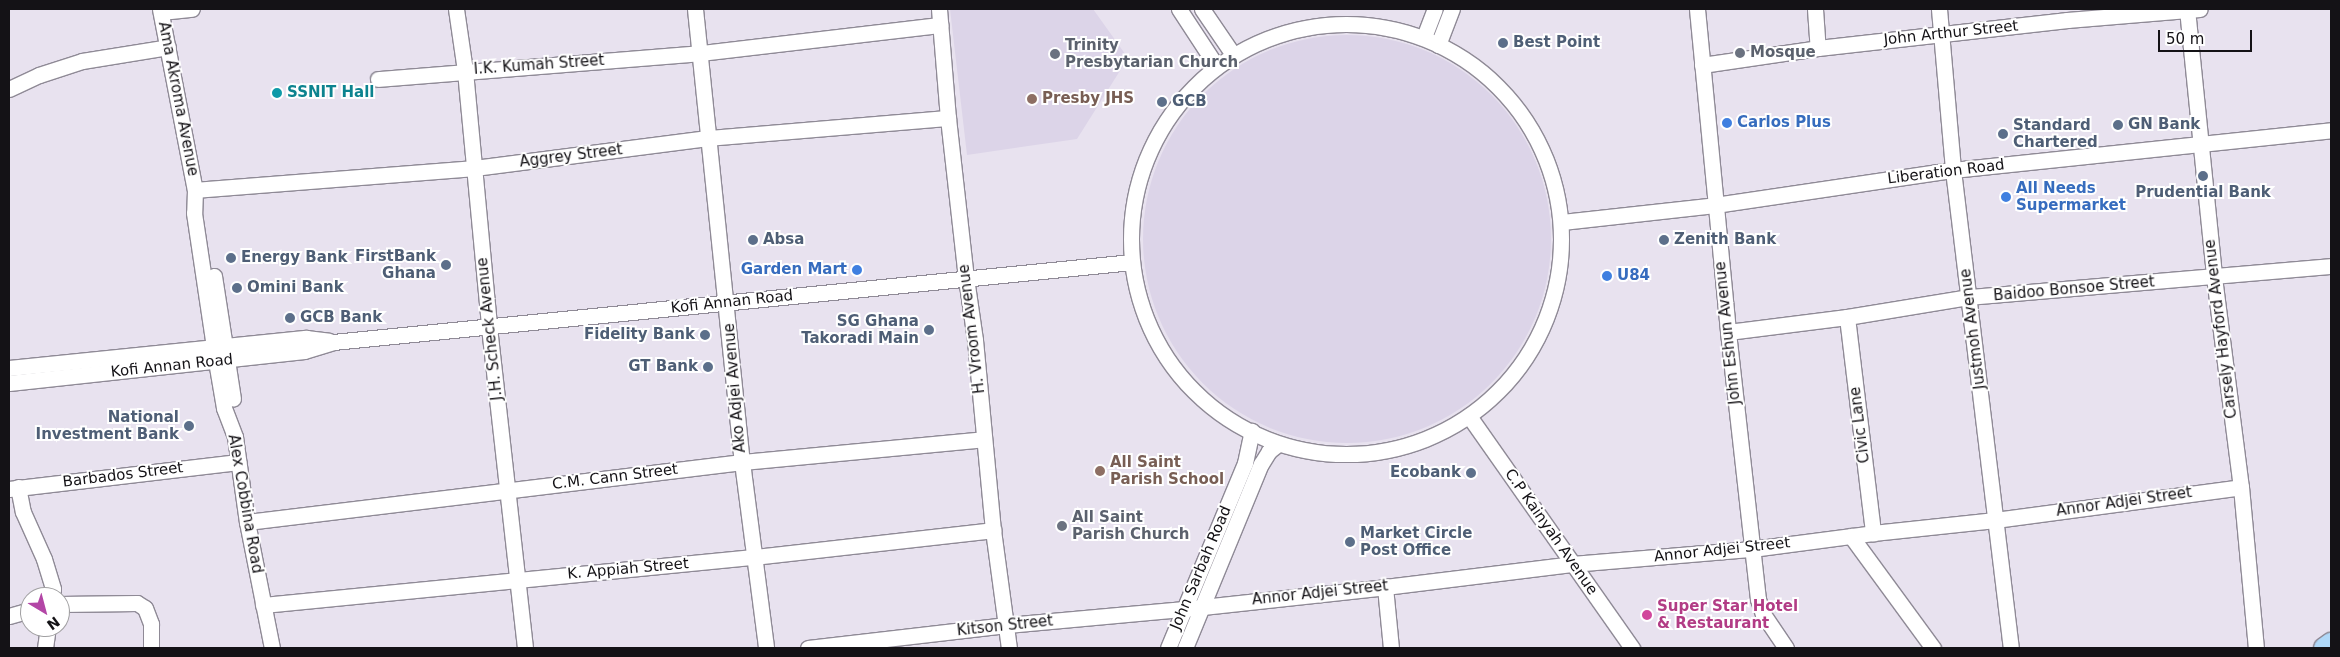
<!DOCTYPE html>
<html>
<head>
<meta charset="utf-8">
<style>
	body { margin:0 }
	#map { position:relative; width:2340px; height:657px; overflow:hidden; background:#e8e2ef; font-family:"DejaVu Sans",sans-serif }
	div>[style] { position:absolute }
	.built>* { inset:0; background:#dcd4e8 }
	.round { border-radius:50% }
	.roads { filter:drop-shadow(1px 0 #8f8a96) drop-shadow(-1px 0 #8f8a96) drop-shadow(0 1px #8f8a96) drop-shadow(0 -1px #8f8a96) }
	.minor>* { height:15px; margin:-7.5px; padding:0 7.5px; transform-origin:7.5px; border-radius:7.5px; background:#fff }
	.minor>.ring { margin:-7.5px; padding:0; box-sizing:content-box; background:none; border:15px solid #fff; border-radius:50% }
	.major>* { height:20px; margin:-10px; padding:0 10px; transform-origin:10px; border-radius:10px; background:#b0d8f8 }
	.dots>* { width:14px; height:14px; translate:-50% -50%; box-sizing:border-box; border:2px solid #fff; border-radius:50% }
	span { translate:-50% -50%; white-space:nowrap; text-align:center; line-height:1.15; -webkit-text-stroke:4px #fff; paint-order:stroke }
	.street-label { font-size:15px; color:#141216 }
	.service-label { font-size:15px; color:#4e5e75; font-weight:700 }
	.left { translate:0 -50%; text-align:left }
	.right { translate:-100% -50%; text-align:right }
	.worship-label { font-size:15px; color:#5b616d; font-weight:700 }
	.culture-label { font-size:15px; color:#0d838f; font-weight:700 }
	.education-label { font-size:15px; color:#785e54; font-weight:700 }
	.shop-label { font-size:15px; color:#366cbe; font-weight:700 }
	.hotel-label { font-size:15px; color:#b23c85; font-weight:700 }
	.frame { position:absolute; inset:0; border:10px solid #141216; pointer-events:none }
	.north { position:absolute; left:20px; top:587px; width:50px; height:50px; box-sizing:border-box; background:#fff; border:1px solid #a1a0a2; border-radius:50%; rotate:143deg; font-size:14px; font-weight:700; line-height:20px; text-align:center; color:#141216 }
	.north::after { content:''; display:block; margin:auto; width:18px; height:22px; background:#b346a6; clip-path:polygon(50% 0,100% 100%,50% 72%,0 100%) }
	.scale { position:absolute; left:2158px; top:30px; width:94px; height:22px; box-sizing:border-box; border:2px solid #141216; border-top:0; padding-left:6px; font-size:15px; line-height:18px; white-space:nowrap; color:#141216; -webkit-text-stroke:4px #fff; paint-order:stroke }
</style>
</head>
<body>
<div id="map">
	<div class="built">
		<div style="clip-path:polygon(950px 9px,1093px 9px,1128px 58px,1077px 139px,967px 155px)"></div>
		<div class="round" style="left:1143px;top:35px;width:408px;height:408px"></div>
	</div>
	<div class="roads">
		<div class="minor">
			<div style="left:160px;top:9px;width:184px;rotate:79.1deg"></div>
			<div style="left:195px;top:190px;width:23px;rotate:92deg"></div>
			<div style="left:194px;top:213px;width:150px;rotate:81.5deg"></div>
			<div style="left:216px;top:361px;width:48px;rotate:80.3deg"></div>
			<div style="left:224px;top:408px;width:31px;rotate:69deg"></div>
			<div style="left:235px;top:437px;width:86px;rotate:82deg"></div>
			<div style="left:247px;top:522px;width:128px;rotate:78.8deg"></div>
			<div style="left:456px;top:9px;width:63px;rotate:81.7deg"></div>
			<div style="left:465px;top:71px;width:257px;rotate:84.6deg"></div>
			<div style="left:489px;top:327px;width:323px;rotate:83.6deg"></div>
			<div style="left:695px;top:9px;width:455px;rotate:84.1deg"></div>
			<div style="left:742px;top:462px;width:188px;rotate:82.6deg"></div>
			<div style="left:939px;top:9px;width:109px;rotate:85.3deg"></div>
			<div style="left:948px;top:118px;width:161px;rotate:83.6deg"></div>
			<div style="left:966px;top:278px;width:63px;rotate:81.7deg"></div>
			<div style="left:975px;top:340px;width:191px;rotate:84.6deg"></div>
			<div style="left:993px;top:530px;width:119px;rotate:82.3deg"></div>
			<div style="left:1179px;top:9px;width:66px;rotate:56.8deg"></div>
			<div style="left:1202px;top:9px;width:53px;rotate:55.7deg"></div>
			<div style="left:1697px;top:9px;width:324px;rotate:84.5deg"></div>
			<div style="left:1728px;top:332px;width:269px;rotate:83.6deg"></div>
			<div style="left:1758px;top:599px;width:16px;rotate:72deg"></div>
			<div style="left:1763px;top:614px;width:41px;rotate:55.9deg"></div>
			<div style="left:1815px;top:9px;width:39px;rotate:86deg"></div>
			<div style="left:1939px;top:9px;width:162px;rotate:85deg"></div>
			<div style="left:1953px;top:170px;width:482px;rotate:83.1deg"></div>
			<div style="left:2187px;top:9px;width:269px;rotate:84.2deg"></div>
			<div style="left:2214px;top:277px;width:212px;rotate:82.7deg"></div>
			<div style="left:2241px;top:487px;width:162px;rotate:84.7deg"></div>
			<div style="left:161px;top:12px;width:31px;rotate:-6deg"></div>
			<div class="ring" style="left:1131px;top:24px;width:415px;height:415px"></div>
			<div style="left:1424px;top:37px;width:30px;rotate:-69deg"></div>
			<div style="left:1438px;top:45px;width:39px;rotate:-69deg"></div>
			<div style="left:1702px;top:65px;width:117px;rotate:-8.3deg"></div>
			<div style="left:1818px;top:48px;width:251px;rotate:-6.4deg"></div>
			<div style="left:2067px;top:20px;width:133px;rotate:-4.7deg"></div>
			<div style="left:378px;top:79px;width:324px;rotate:-4.6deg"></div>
			<div style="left:701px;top:53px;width:241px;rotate:-6.7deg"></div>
			<div style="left:9px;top:89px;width:33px;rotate:-25deg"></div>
			<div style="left:39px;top:75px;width:45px;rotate:-18deg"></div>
			<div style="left:82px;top:61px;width:87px;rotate:-9.2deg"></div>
			<div style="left:195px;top:190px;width:280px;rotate:-4.5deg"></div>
			<div style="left:474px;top:168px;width:236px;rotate:-7.3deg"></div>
			<div style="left:708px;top:138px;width:241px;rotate:-4.8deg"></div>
			<div style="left:1562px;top:222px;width:154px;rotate:-6.3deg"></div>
			<div style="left:1715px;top:205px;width:241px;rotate:-8.4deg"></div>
			<div style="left:1953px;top:170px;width:380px;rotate:-6deg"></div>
			<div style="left:214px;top:276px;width:124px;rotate:81.2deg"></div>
			<div style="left:1847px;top:317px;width:218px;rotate:83.1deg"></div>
			<div style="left:1728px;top:332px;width:120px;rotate:-7.2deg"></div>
			<div style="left:1847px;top:317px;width:124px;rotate:-9.3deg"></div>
			<div style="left:1969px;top:297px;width:363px;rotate:-4.9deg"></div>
			<div style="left:9px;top:368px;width:299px;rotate:-5.8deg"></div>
			<div style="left:306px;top:338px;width:23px;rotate:7deg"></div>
			<div style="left:9px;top:383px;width:297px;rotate:-6.2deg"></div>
			<div style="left:304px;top:351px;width:30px;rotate:-17deg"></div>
			<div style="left:333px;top:342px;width:802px;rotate:-5.72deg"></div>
			<div style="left:1469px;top:416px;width:284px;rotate:54.9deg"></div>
			<div style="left:18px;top:487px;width:25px;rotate:79deg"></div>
			<div style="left:23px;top:512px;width:51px;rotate:65.9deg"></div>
			<div style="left:44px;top:559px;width:31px;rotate:73deg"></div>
			<div style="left:53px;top:589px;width:8px;rotate:97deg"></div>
			<div style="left:9px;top:489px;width:231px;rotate:-6.7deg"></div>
			<div style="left:247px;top:522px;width:499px;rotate:-6.9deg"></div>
			<div style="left:742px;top:462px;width:243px;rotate:-5.4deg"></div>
			<div style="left:1851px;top:536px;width:139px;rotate:53.8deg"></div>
			<div style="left:1385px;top:587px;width:61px;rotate:84.4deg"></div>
			<div style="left:60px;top:604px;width:77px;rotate:-0.7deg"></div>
			<div style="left:137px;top:603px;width:9px;rotate:32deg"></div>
			<div style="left:145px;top:608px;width:17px;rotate:69deg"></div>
			<div style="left:151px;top:624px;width:24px;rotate:90deg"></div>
			<div style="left:263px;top:605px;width:493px;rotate:-5.6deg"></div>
			<div style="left:754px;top:557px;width:241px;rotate:-6.4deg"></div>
			<div style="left:9px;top:616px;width:22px;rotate:-16deg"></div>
			<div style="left:45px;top:648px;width:21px;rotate:-82deg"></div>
			<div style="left:808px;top:648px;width:200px;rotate:-6.6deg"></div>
			<div style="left:1007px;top:625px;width:178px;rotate:-5.2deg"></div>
			<div style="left:1184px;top:609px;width:202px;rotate:-6.2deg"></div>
			<div style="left:1385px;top:587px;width:188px;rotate:-7deg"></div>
			<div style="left:1572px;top:564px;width:181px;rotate:-4.8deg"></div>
			<div style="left:1752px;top:549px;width:122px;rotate:-7.5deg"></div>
			<div style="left:1873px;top:533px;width:123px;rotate:-6.1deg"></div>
			<div style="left:1995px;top:520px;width:248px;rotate:-7.6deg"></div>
			<div style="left:1168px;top:648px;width:200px;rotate:-67.4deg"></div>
			<div style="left:1245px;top:463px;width:33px;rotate:-78deg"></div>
			<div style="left:1185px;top:648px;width:199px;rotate:-67.6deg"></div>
			<div style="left:1261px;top:464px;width:15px;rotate:-58deg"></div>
			<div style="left:1269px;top:451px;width:11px;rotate:-38deg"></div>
		</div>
		<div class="major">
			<div style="left:2324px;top:648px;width:9px;rotate:-36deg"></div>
		</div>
	</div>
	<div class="dots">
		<div style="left:1503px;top:43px;background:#5c6f8a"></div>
		<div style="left:1740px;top:53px;background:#6b7280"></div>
		<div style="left:1055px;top:54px;background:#6b7280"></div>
		<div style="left:277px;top:93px;background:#0f9aa8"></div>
		<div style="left:1032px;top:99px;background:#8d6e63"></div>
		<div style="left:1162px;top:102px;background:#5c6f8a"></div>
		<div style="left:1727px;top:123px;background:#3f7fe0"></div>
		<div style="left:2118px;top:125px;background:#5c6f8a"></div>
		<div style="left:2003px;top:134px;background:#5c6f8a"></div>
		<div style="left:2203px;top:176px;background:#5c6f8a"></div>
		<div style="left:2006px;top:197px;background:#3f7fe0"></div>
		<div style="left:753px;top:240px;background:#5c6f8a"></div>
		<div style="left:1664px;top:240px;background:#5c6f8a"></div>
		<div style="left:231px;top:258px;background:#5c6f8a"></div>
		<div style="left:446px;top:265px;background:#5c6f8a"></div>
		<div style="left:857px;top:270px;background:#3f7fe0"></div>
		<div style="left:1607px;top:276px;background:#3f7fe0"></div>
		<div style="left:237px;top:288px;background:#5c6f8a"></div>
		<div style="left:290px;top:318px;background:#5c6f8a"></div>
		<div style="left:929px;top:330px;background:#5c6f8a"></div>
		<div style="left:705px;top:335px;background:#5c6f8a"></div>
		<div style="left:708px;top:367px;background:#5c6f8a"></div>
		<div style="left:189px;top:426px;background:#5c6f8a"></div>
		<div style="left:1100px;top:471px;background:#8d6e63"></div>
		<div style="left:1471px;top:473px;background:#5c6f8a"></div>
		<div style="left:1062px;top:526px;background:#6b7280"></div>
		<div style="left:1350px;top:542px;background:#5c6f8a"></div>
		<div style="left:1647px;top:615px;background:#d1479c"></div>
	</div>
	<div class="street-label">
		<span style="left:1951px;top:33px;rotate:-6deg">John Arthur Street</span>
		<span style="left:539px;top:65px;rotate:-4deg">I.K. Kumah Street</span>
		<span style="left:178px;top:99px;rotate:79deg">Ama Akroma Avenue</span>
		<span style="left:571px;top:156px;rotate:-7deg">Aggrey Street</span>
		<span style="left:1946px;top:172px;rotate:-7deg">Liberation Road</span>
		<span style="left:2074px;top:289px;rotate:-5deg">Baidoo Bonsoe Street</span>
		<span style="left:732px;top:302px;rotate:-6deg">Kofi Annan Road</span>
		<span style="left:490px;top:329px;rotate:-96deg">J.H. Scheck Avenue</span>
		<span style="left:972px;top:329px;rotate:-97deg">H. Vroom Avenue</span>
		<span style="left:1973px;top:329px;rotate:-97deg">Justmoh Avenue</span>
		<span style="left:2221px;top:329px;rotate:-97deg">Carsely Hayford Avenue</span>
		<span style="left:1728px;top:333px;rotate:-96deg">John Eshun Avenue</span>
		<span style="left:172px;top:366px;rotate:-6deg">Kofi Annan Road</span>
		<span style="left:735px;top:388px;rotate:-95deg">Ako Adjei Avenue</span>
		<span style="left:1860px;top:425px;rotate:-97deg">Civic Lane</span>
		<span style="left:123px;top:475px;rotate:-7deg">Barbados Street</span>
		<span style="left:615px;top:477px;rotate:-7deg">C.M. Cann Street</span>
		<span style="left:2124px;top:502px;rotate:-8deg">Annor Adjei Street</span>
		<span style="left:245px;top:504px;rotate:80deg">Alex Cobbina Road</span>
		<span style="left:1551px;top:532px;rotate:55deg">C.P Kainyah Avenue</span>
		<span style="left:1722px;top:550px;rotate:-6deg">Annor Adjei Street</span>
		<span style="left:1201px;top:568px;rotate:-67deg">John Sarbah Road</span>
		<span style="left:628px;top:569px;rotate:-5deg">K. Appiah Street</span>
		<span style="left:1320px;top:593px;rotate:-6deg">Annor Adjei Street</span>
		<span style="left:1005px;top:626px;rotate:-6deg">Kitson Street</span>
	</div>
	<div class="service-label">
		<span class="left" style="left:1513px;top:43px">Best Point</span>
		<span class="left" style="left:1172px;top:102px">GCB</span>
		<span class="left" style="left:2013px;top:134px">Standard<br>Chartered</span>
		<span class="left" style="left:2128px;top:125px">GN Bank</span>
		<span style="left:2203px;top:193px">Prudential Bank</span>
		<span class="left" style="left:763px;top:240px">Absa</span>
		<span class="left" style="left:1674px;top:240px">Zenith Bank</span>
		<span class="right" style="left:436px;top:265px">FirstBank<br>Ghana</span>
		<span class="left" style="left:241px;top:258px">Energy Bank</span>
		<span class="left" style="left:247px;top:288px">Omini Bank</span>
		<span class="left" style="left:300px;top:318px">GCB Bank</span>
		<span class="right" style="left:919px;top:330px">SG Ghana<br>Takoradi Main</span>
		<span class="right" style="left:695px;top:335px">Fidelity Bank</span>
		<span class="right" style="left:698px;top:367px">GT Bank</span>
		<span class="right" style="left:179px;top:426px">National<br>Investment Bank</span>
		<span class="right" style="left:1461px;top:473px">Ecobank</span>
		<span class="left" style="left:1360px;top:542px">Market Circle<br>Post Office</span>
	</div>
	<div class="worship-label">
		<span class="left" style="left:1065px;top:54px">Trinity<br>Presbytarian Church</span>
		<span class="left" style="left:1750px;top:53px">Mosque</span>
		<span class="left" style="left:1072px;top:526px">All Saint<br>Parish Church</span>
	</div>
	<div class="culture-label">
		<span class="left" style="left:287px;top:93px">SSNIT Hall</span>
	</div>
	<div class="education-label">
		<span class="left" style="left:1042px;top:99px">Presby JHS</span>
		<span class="left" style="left:1110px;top:471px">All Saint<br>Parish School</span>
	</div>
	<div class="shop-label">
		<span class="left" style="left:1737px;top:123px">Carlos Plus</span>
		<span class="left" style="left:2016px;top:197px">All Needs<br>Supermarket</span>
		<span class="right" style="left:847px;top:270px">Garden Mart</span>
		<span class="left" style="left:1617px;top:276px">U84</span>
	</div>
	<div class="hotel-label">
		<span class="left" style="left:1657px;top:615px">Super Star Hotel<br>&amp; Restaurant</span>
	</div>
	<div class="frame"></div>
	<div class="north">N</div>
	<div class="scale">50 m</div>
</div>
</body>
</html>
